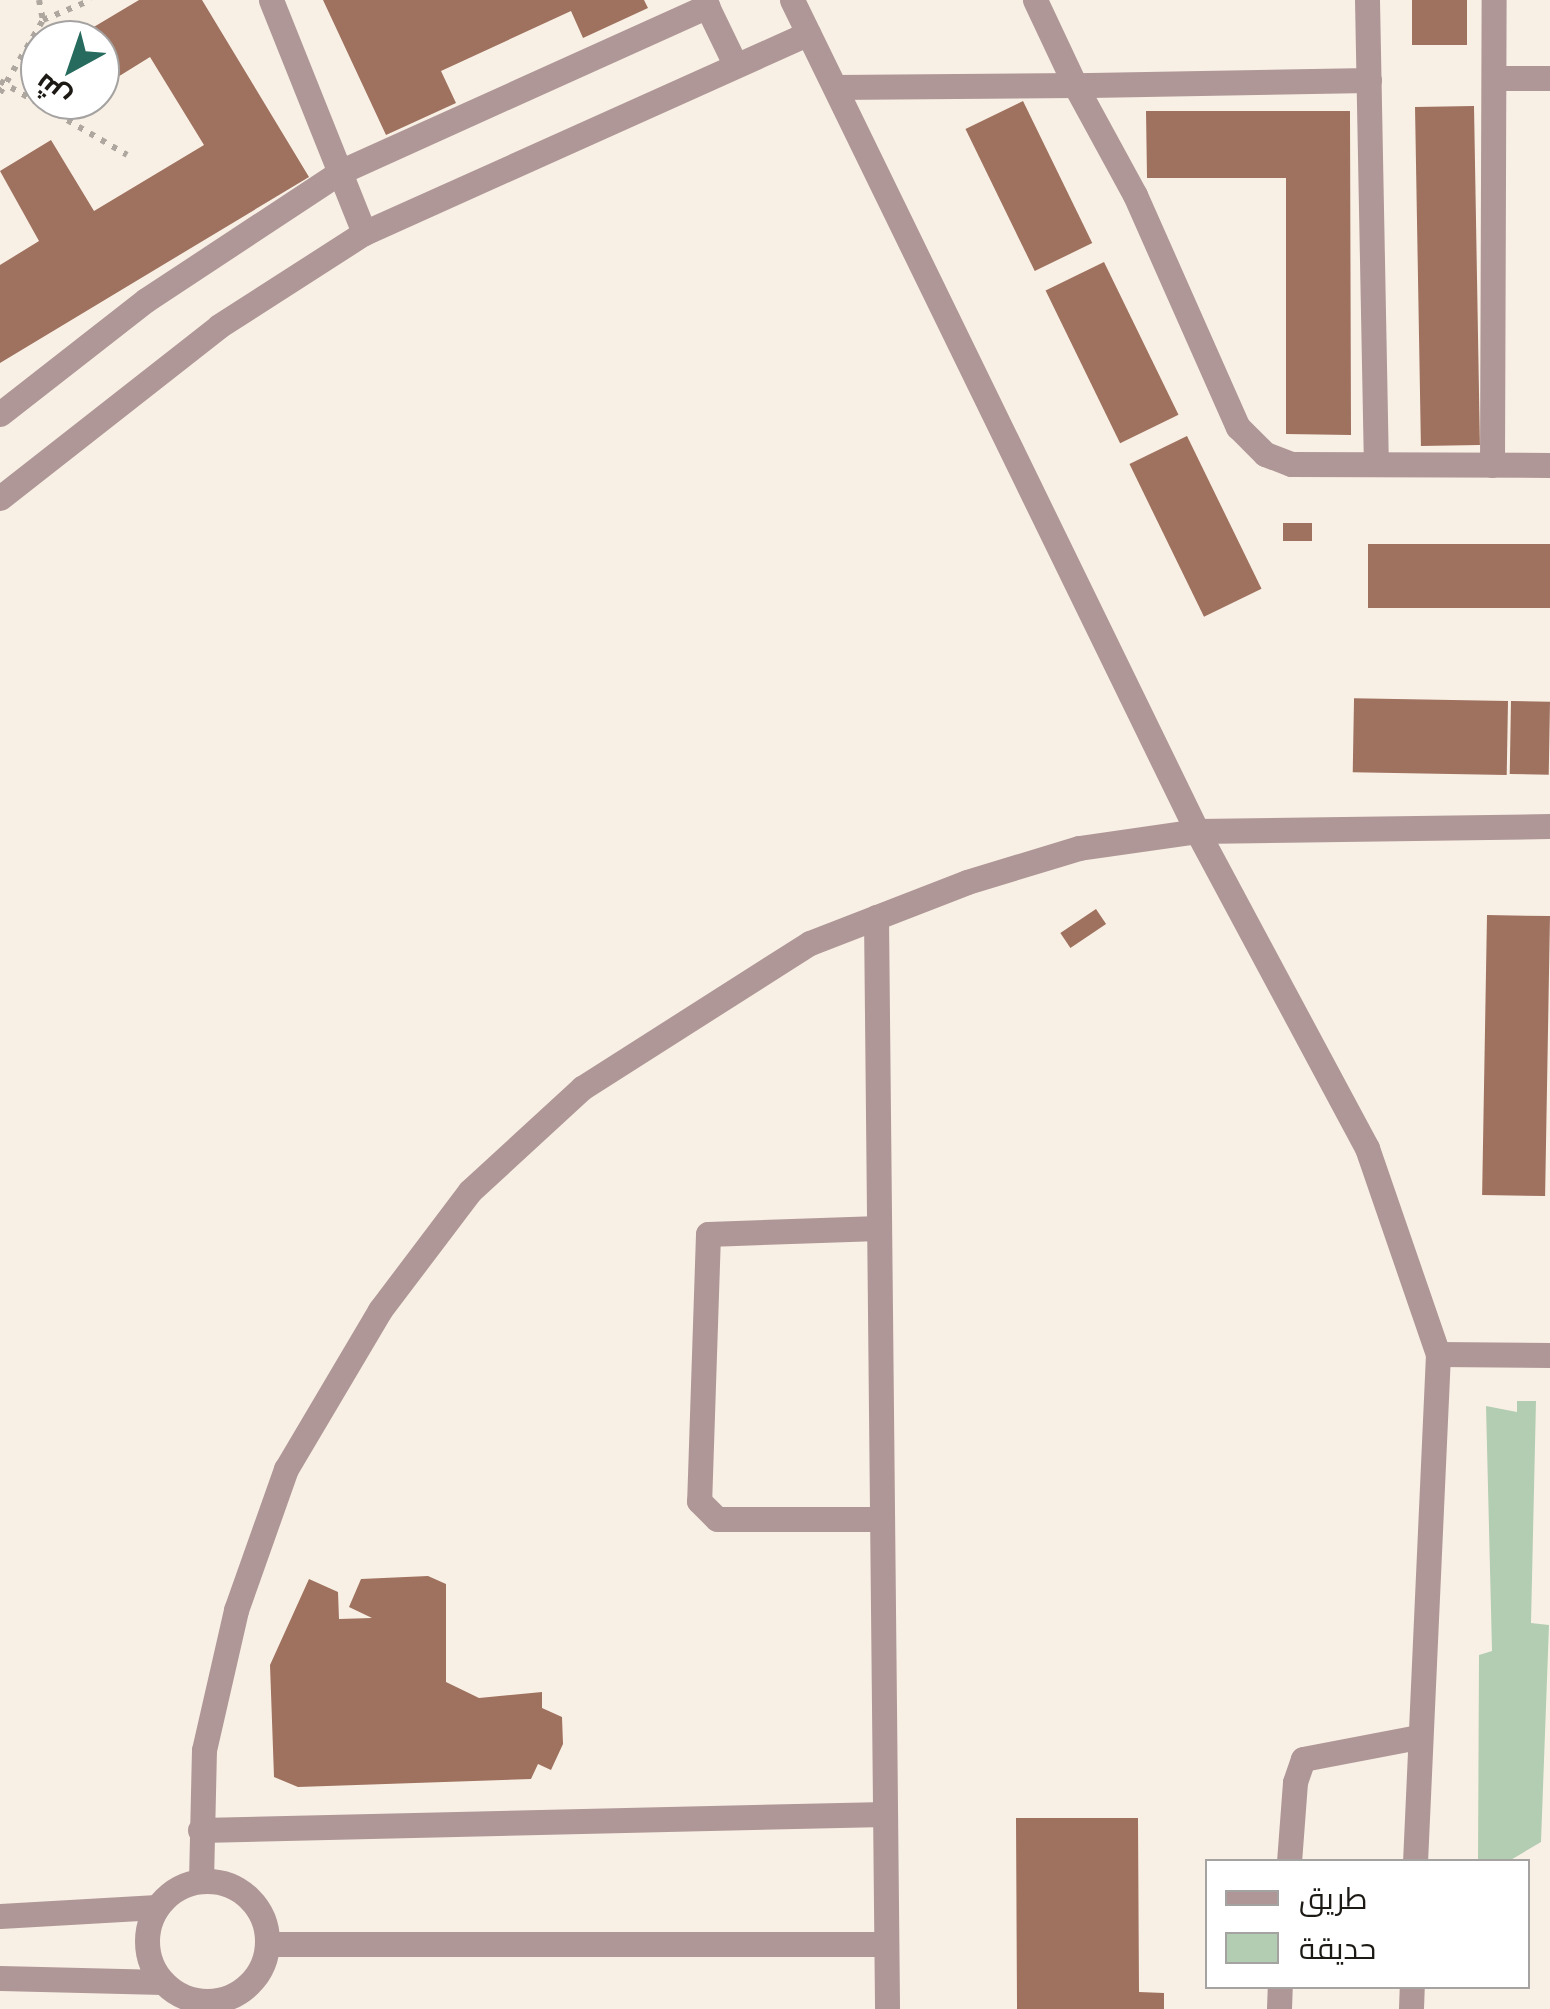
<!DOCTYPE html>
<html>
<head>
<meta charset="utf-8">
<style>
	body { margin:0 }
	#map { position:relative; width:1550px; height:2009px; overflow:hidden; background:#f9f0e5; font-family:Figtree,Cairo,sans-serif }
	div>[style] { position:absolute }
	.green>* { inset:0; background:#b3cdb2 }
	.building>* { inset:0; background:#9f715f; transform-origin:0 0 }
	.path>* { height:6px; margin-top:-3px; transform-origin:0; background:repeating-linear-gradient(90deg,#aea79f 0 5px,transparent 0 13px) }
	.minor>* { height:25px; margin:-12.5px; padding:0 12.5px; transform-origin:12.5px; border-radius:12.5px; background:#af9798 }
	.minor>.ring { margin:-12.5px; padding:0; box-sizing:content-box; background:none; border:25px solid #af9798; border-radius:50% }
	span { translate:-50% -50%; white-space:nowrap; text-align:center; line-height:1.15; -webkit-text-stroke:10px #fff; paint-order:stroke }
	.legend { position:absolute; left:1205px; top:1859px; width:325px; height:130px; box-sizing:border-box; background:#fff; border:2px solid #a5a3a2; margin:0; padding:12px 18px; list-style:none; font-size:30px; color:#1d1a16 }
	.legend li { display:flex; align-items:center; gap:20px; height:50px }
	.legend b { width:50px; border:2px solid #a5a3a2 }
	.north { position:absolute; left:20px; top:20px; width:100px; height:100px; box-sizing:border-box; background:#fff; border:2px solid #a5a3a2; border-radius:50%; rotate:220deg; font-size:28px; font-weight:700; line-height:40px; text-align:center; color:#1d1a16 }
	.north::after { content:''; display:block; margin:auto; width:35px; height:45px; background:#266b5e; clip-path:polygon(50% 0,100% 100%,50% 72%,0 100%) }
</style>
</head>
<body>
<div id="map">
	<div class="green">
		<div style="clip-path:polygon(1517px 1401px,1536px 1401px,1531px 1623px,1549px 1625px,1541px 1842px,1509px 1861px,1478px 1861px,1479px 1655px,1492px 1651px,1486px 1406px,1517px 1412px)"></div>
	</div>
	<div class="building">
		<div style="clip-path:polygon(139px 0,202px 0,309px 177px,0 363px,0 265px,39px 241px,0 171px,51px 140px,94px 211px,204px 145px,150px 57px,100px 88px,100px 40px,72px 40px)"></div>
		<div style="clip-path:polygon(323px 0,644px 0,648px 8px,583px 38px,571px 11px,441px 71px,456px 103px,386px 135px)"></div>
		<div style="left:1412px;top:0;width:55px;height:45px"></div>
		<div style="left:1023px;top:101px;width:158px;height:64px;rotate:64deg"></div>
		<div style="left:1474px;top:106px;width:339px;height:59px;rotate:89deg"></div>
		<div style="clip-path:polygon(1146px 111px,1350px 111px,1351px 435px,1286px 434px,1286px 178px,1147px 178px)"></div>
		<div style="left:1104px;top:262px;width:170px;height:65px;rotate:64deg"></div>
		<div style="left:1187px;top:436px;width:170px;height:64px;rotate:64deg"></div>
		<div style="left:1312px;top:523px;width:18px;height:29px;rotate:90deg"></div>
		<div style="left:1368px;top:544px;width:182px;height:64px"></div>
		<div style="left:1508px;top:701px;width:74px;height:154px;rotate:91deg"></div>
		<div style="left:1511px;top:701px;width:39px;height:73px;rotate:1deg"></div>
		<div style="left:1096px;top:909px;width:18px;height:43px;rotate:56deg"></div>
		<div style="left:1487px;top:915px;width:63px;height:280px;rotate:1deg"></div>
		<div style="clip-path:polygon(428px 1576px,446px 1584px,446px 1682px,479px 1698px,542px 1692px,542px 1708px,562px 1717px,563px 1744px,551px 1770px,538px 1764px,531px 1779px,298px 1787px,274px 1777px,270px 1665px,309px 1579px,338px 1592px,339px 1619px,372px 1618px,349px 1607px,361px 1579px)"></div>
		<div style="clip-path:polygon(1016px 1818px,1138px 1818px,1139px 1992px,1164px 1993px,1164px 2009px,1017px 2009px)"></div>
	</div>
	<div class="path">
		<div style="left:39px;top:0;width:20px;rotate:79deg"></div>
		<div style="left:0;top:81px;width:147px;rotate:30.2deg"></div>
		<div style="left:0;top:93px;width:85px;rotate:-59.5deg"></div>
		<div style="left:43px;top:20px;width:52px;rotate:-22.6deg"></div>
	</div>
	<div class="minor">
		<div style="left:271px;top:0;width:251px;rotate:68.2deg"></div>
		<div style="left:704px;top:0;width:71px;rotate:64.2deg"></div>
		<div style="left:792px;top:0;width:924px;rotate:64.02deg"></div>
		<div style="left:1197px;top:831px;width:360px;rotate:61.8deg"></div>
		<div style="left:1367px;top:1148px;width:218px;rotate:71deg"></div>
		<div style="left:1438px;top:1354px;width:509px;rotate:92.59deg"></div>
		<div style="left:1367px;top:0;width:461px;rotate:88.9deg"></div>
		<div style="left:1496px;top:78px;width:54px"></div>
		<div style="left:1369px;top:80px;width:294px;rotate:179deg"></div>
		<div style="left:1075px;top:85px;width:125px;rotate:61.4deg"></div>
		<div style="left:1135px;top:195px;width:254px;rotate:66.1deg"></div>
		<div style="left:1238px;top:427px;width:38px;rotate:45deg"></div>
		<div style="left:1265px;top:454px;width:28px;rotate:21deg"></div>
		<div style="left:1291px;top:464px;width:259px;rotate:0.2deg"></div>
		<div style="left:835px;top:87px;width:240px;rotate:-0.5deg"></div>
		<div style="left:1075px;top:85px;width:94px;rotate:-115.2deg"></div>
		<div style="left:0;top:414px;width:185px;rotate:-38deg"></div>
		<div style="left:146px;top:300px;width:235px;rotate:-33.4deg"></div>
		<div style="left:342px;top:171px;width:401px;rotate:-24.3deg"></div>
		<div style="left:1492px;top:465px;width:465px;rotate:-89.8deg"></div>
		<div style="left:0;top:498px;width:278px;rotate:-38.1deg"></div>
		<div style="left:219px;top:326px;width:172px;rotate:-32.7deg"></div>
		<div style="left:364px;top:233px;width:487px;rotate:-24.2deg"></div>
		<div style="left:876px;top:917px;width:1092px;rotate:89.42deg"></div>
		<div style="left:879px;top:1228px;width:171px;rotate:178deg"></div>
		<div style="left:708px;top:1234px;width:267px;rotate:91.9deg"></div>
		<div style="left:699px;top:1501px;width:25px;rotate:45deg"></div>
		<div style="left:717px;top:1519px;width:165px"></div>
		<div style="left:1438px;top:1354px;width:112px;rotate:0.5deg"></div>
		<div style="left:200px;top:1830px;width:685px;rotate:-1.34deg"></div>
		<div style="left:1289px;top:1862px;width:80px;rotate:-85.7deg"></div>
		<div style="left:1295px;top:1782px;width:24px;rotate:-71deg"></div>
		<div style="left:1303px;top:1759px;width:117px;rotate:-10.8deg"></div>
		<div class="ring" style="left:147px;top:1881px;width:95px;height:95px"></div>
		<div style="left:201px;top:1881px;width:131px;rotate:-88.7deg"></div>
		<div style="left:204px;top:1750px;width:144px;rotate:-77.1deg"></div>
		<div style="left:236px;top:1610px;width:150px;rotate:-70.5deg"></div>
		<div style="left:286px;top:1469px;width:185px;rotate:-59.4deg"></div>
		<div style="left:380px;top:1310px;width:149px;rotate:-52.9deg"></div>
		<div style="left:470px;top:1191px;width:152px;rotate:-42.6deg"></div>
		<div style="left:582px;top:1088px;width:270px;rotate:-32.5deg"></div>
		<div style="left:810px;top:943px;width:168px;rotate:-21.2deg"></div>
		<div style="left:967px;top:882px;width:117px;rotate:-16.9deg"></div>
		<div style="left:1079px;top:848px;width:119px;rotate:-8.2deg"></div>
		<div style="left:1197px;top:831px;width:353px;rotate:-0.8deg"></div>
		<div style="left:0;top:1916px;width:157px;rotate:-3.3deg"></div>
		<div style="left:268px;top:1944px;width:618px"></div>
		<div style="left:0;top:1978px;width:163px;rotate:1.4deg"></div>
		<div style="left:1279px;top:2009px;width:23px;rotate:-88deg"></div>
		<div style="left:1411px;top:2009px;width:23px;rotate:-88deg"></div>
	</div>
	<ul class="legend">
	<li><b style="height:12px;background:#af9798"></b>طريق</li>
	<li><b style="height:28px;background:#b3cdb2"></b>حديقة</li>
	</ul>
	<div class="north">ش</div>
</div>
</body>
</html>
